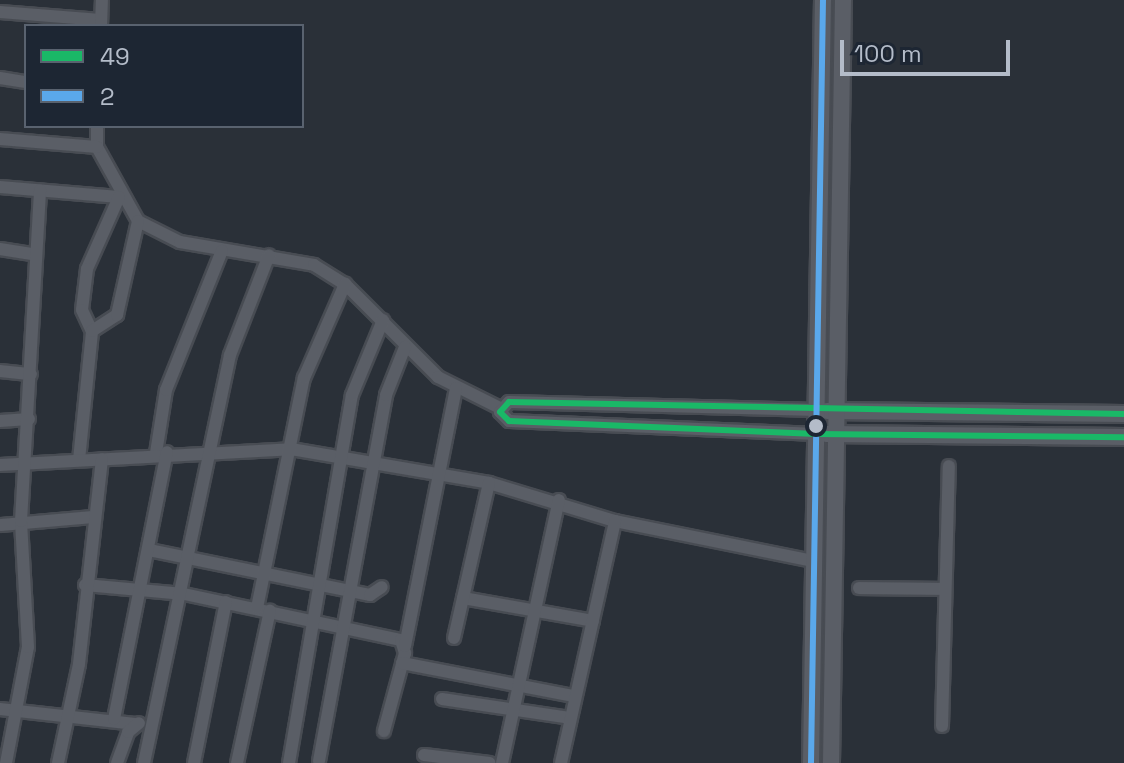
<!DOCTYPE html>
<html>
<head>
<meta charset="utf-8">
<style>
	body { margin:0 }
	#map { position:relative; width:1124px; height:763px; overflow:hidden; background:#2a3038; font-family:"Space Grotesk",sans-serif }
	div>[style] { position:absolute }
	.roads { filter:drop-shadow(2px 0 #484c53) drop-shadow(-2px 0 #484c53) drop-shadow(0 2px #484c53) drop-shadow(0 -2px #484c53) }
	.minor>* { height:12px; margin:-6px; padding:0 6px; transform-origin:6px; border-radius:6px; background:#5a5e66 }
	.tertiary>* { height:16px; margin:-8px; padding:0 8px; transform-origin:8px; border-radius:8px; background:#5a5e66 }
	.bus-1>* { height:6px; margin:-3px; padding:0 3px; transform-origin:3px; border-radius:3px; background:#1ab867 }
	.bus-2>* { height:6px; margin:-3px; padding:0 3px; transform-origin:3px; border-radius:3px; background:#5aa8eb }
	.dots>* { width:22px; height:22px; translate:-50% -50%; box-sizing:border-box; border:4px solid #1d2633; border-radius:50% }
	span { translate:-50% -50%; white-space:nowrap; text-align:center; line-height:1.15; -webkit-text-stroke:8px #1d2633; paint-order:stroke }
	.legend { position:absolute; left:24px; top:24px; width:280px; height:104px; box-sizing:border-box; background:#1d2633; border:2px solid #59626f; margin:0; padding:10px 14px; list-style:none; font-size:24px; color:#b4bcc9 }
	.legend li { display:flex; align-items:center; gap:16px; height:40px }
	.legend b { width:40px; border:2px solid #59626f }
	.scale { position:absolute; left:840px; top:40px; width:170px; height:36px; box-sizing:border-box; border:4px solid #b4bcc9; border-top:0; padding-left:10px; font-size:24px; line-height:28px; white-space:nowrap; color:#b4bcc9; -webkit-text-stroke:6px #1d2633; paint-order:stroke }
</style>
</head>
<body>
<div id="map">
	<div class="roads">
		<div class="minor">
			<div style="left:0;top:12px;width:101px;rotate:4.5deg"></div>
			<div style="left:101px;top:26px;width:26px;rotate:-88deg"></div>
			<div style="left:0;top:78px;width:26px;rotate:9deg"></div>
			<div style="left:97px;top:126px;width:21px;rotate:90deg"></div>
			<div style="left:97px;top:147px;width:85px;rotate:61deg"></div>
			<div style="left:138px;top:221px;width:47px;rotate:26.6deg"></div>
			<div style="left:180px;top:242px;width:136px;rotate:9.7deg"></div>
			<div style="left:314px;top:265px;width:36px;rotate:32deg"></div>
			<div style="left:345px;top:284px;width:132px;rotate:45deg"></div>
			<div style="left:438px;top:377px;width:69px;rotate:26.6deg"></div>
			<div style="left:0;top:139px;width:97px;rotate:4.7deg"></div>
			<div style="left:0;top:187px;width:119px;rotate:4.8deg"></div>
			<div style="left:119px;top:197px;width:79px;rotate:114deg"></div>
			<div style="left:87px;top:269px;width:41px;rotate:97deg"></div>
			<div style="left:82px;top:310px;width:23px;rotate:65deg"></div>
			<div style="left:0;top:249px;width:32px;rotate:9deg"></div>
			<div style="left:0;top:371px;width:31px;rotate:6deg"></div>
			<div style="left:0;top:421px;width:29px;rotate:-4deg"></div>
			<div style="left:817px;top:434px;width:308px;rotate:-177.6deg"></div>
			<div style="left:509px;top:421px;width:13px;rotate:-135deg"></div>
			<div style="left:500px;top:412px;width:13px;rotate:-48deg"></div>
			<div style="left:509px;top:402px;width:308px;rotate:1.5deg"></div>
			<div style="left:156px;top:453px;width:64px;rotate:-81deg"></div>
			<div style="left:166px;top:390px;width:150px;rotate:-68.1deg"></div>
			<div style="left:79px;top:460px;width:130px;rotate:-84.2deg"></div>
			<div style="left:92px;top:331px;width:30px;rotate:-33deg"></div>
			<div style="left:117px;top:315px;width:96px;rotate:-77.4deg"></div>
			<div style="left:0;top:465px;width:291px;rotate:-3.1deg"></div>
			<div style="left:291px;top:449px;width:201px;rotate:9.7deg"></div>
			<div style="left:489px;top:483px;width:132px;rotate:16.8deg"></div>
			<div style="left:615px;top:521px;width:203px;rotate:11.4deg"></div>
			<div style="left:0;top:525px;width:93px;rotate:-4.9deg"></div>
			<div style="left:149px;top:550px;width:226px;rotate:11.5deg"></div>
			<div style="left:370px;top:595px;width:14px;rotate:-34deg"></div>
			<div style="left:85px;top:585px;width:99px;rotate:5.2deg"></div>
			<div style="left:184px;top:594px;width:222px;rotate:12deg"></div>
			<div style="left:401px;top:640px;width:14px;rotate:73deg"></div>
			<div style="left:405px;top:653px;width:81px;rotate:105.1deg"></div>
			<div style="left:859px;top:588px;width:86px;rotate:0.7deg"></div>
			<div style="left:463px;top:598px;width:132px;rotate:10deg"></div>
			<div style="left:257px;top:608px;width:235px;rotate:-78.5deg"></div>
			<div style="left:304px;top:378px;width:103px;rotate:-66.4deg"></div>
			<div style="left:454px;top:638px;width:159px;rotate:-77.3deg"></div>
			<div style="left:405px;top:646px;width:263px;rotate:-78.8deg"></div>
			<div style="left:402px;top:663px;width:175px;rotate:10.9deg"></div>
			<div style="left:442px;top:699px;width:129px;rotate:8.4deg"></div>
			<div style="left:0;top:709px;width:136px;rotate:6.3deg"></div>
			<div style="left:114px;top:719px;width:272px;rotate:-78.8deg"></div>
			<div style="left:942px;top:726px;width:260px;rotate:-88.5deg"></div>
			<div style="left:424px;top:755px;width:66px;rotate:6.9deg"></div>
			<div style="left:319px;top:761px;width:372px;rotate:-79.6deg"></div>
			<div style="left:386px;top:395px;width:52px;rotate:-68.4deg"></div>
			<div style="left:6px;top:763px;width:118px;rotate:-79.3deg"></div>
			<div style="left:28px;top:647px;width:126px;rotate:-93.2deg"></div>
			<div style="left:21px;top:521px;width:331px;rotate:-86.7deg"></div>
			<div style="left:58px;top:763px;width:101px;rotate:-78deg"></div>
			<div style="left:79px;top:664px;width:206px;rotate:-83.6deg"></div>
			<div style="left:117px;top:763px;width:33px;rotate:-70deg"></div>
			<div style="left:128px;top:732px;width:14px;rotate:-39deg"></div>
			<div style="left:144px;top:763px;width:417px;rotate:-78.1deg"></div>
			<div style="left:230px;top:355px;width:107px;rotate:-68.7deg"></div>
			<div style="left:194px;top:763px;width:164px;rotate:-78.8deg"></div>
			<div style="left:237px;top:763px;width:156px;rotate:-77.8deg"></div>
			<div style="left:289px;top:763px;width:373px;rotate:-80.3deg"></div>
			<div style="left:352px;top:395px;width:81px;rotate:-67.5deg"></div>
			<div style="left:502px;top:763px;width:269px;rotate:-77.8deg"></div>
			<div style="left:561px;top:763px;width:248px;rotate:-77.4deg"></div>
		</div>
		<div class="tertiary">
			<div style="left:827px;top:411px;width:297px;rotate:0.6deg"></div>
			<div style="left:826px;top:434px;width:298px;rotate:0.6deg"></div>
			<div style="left:811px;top:763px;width:763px;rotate:-89.1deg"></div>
			<div style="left:831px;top:763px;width:763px;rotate:-89.1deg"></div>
		</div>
	</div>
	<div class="bus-1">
		<div style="left:1124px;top:414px;width:615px;rotate:-178.88deg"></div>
		<div style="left:509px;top:402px;width:13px;rotate:132deg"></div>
		<div style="left:500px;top:412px;width:13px;rotate:45deg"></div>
		<div style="left:509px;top:421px;width:308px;rotate:2.4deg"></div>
		<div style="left:817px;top:434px;width:307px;rotate:0.6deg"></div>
	</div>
	<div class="bus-2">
		<div style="left:811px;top:763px;width:763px;rotate:-89.1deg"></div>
	</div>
	<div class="dots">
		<div style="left:816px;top:426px;background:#b4bcc9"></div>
	</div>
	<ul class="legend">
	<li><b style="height:10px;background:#1ab867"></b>49</li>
	<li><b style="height:10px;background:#5aa8eb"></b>2</li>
	</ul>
	<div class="scale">100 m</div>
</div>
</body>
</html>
